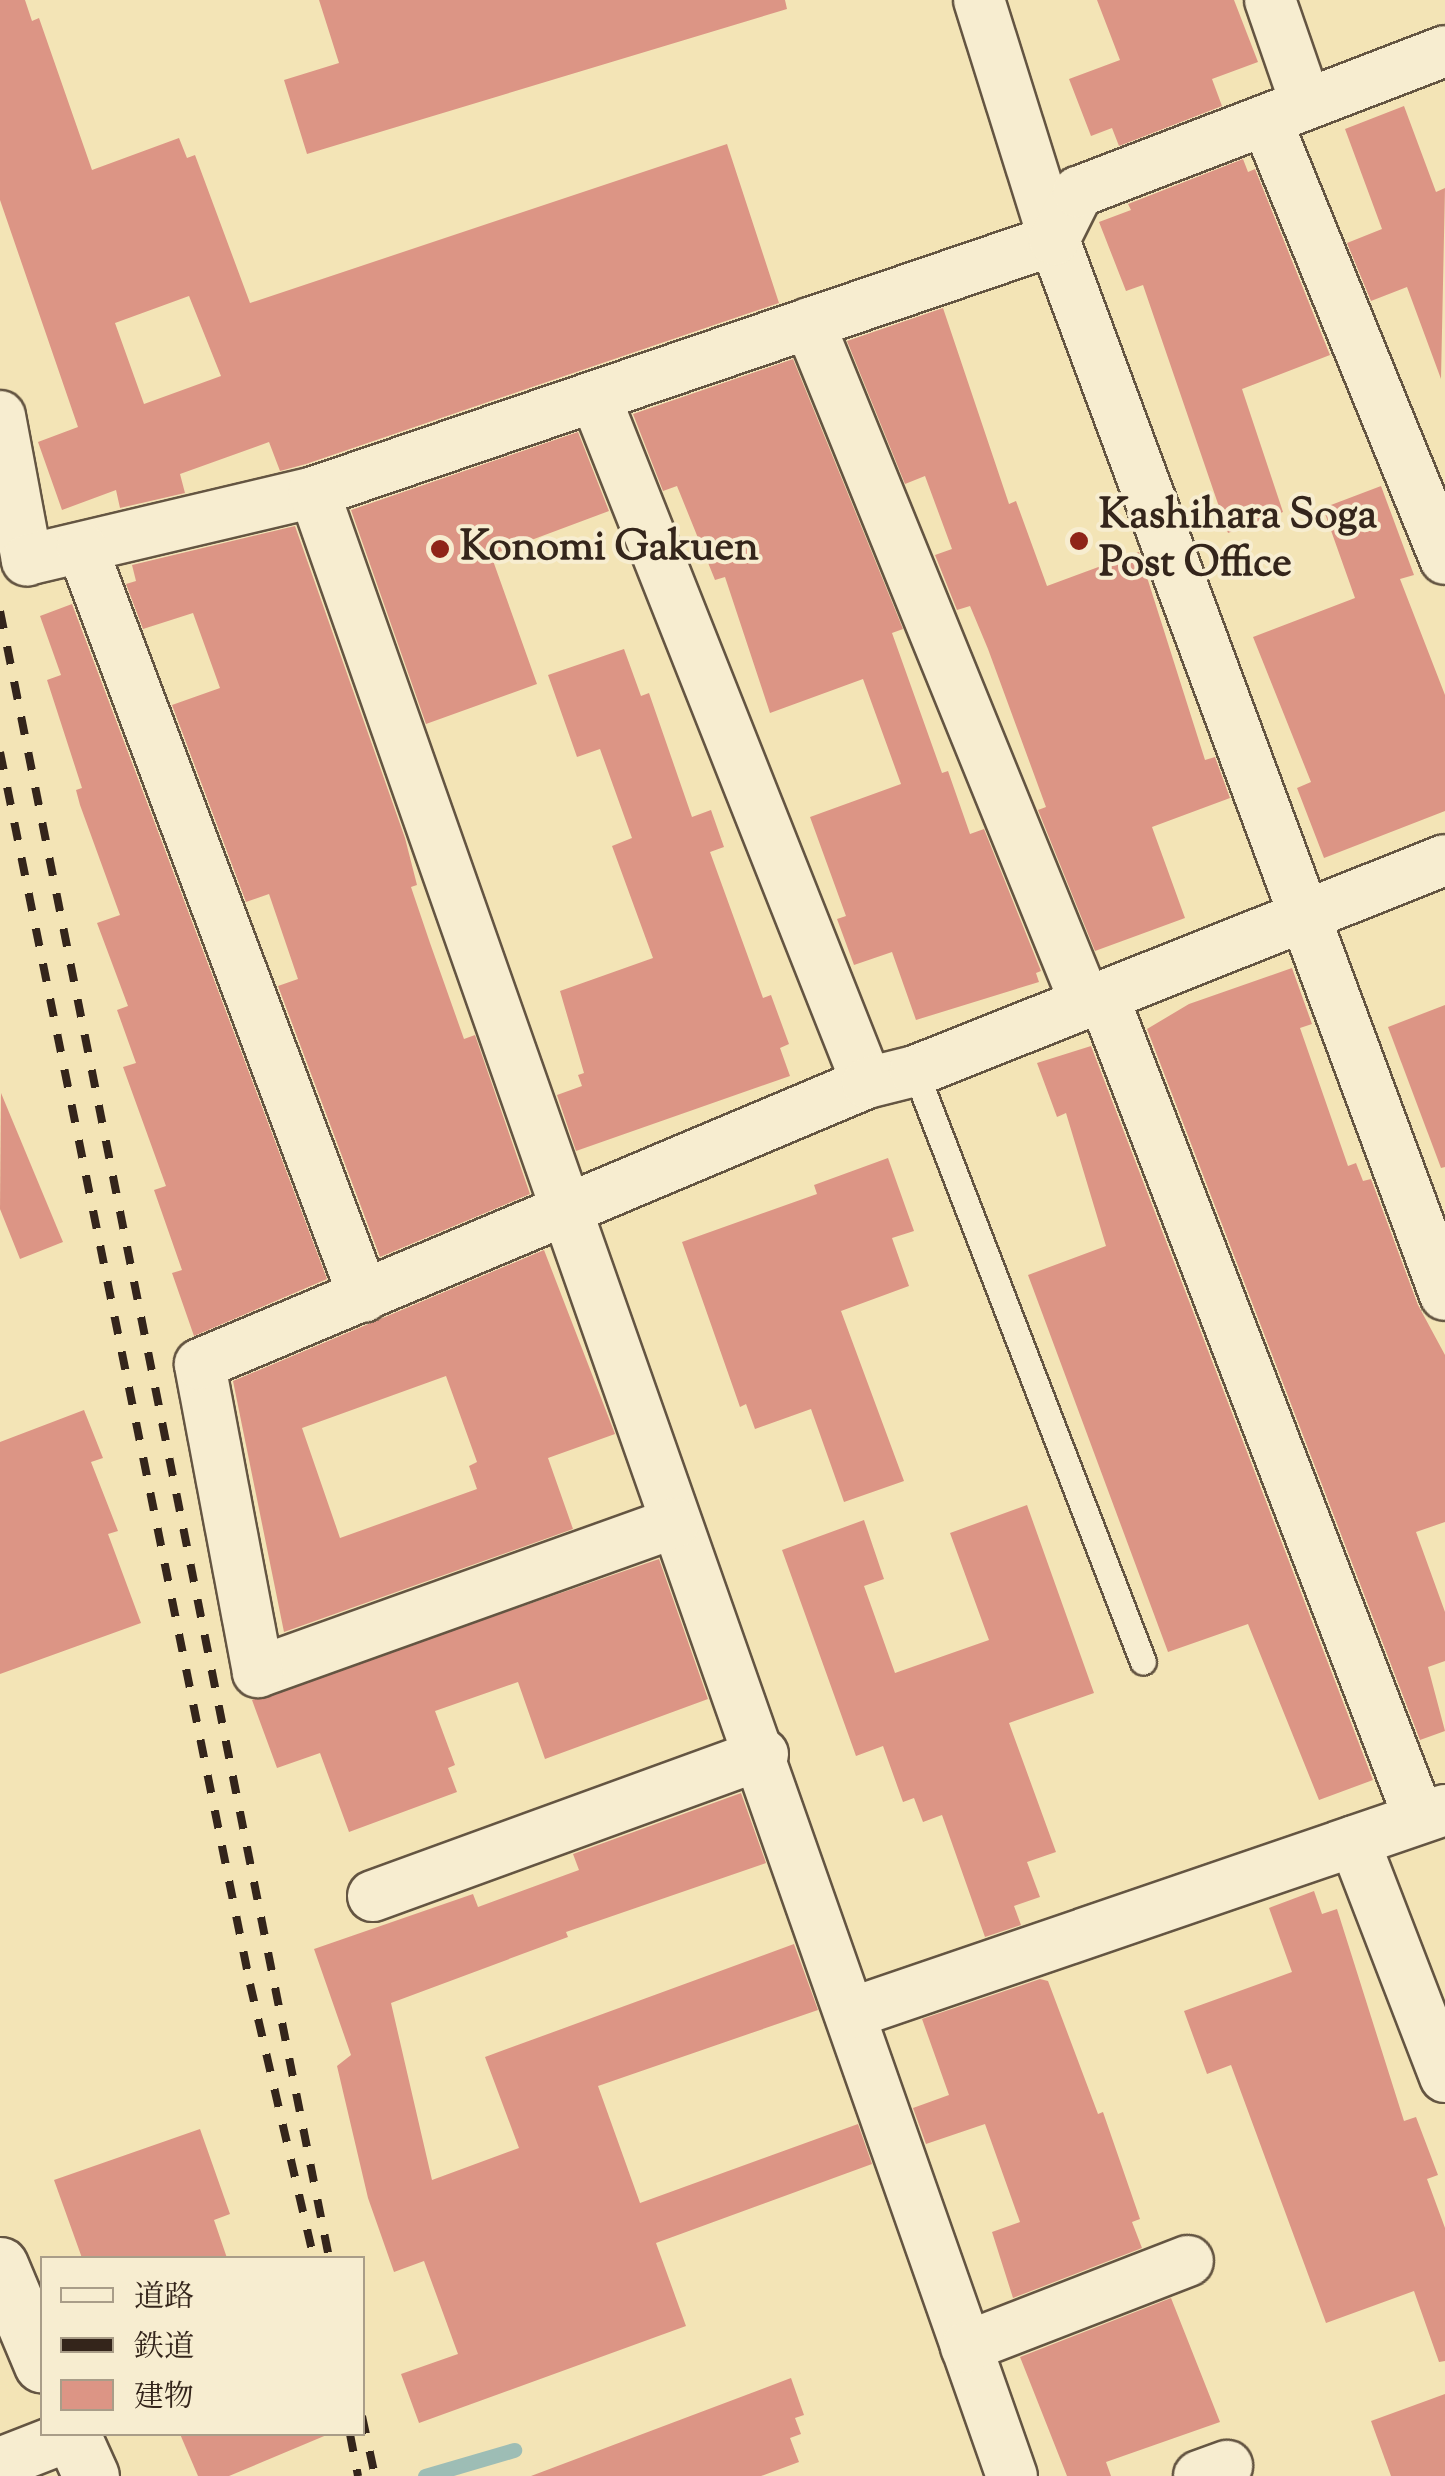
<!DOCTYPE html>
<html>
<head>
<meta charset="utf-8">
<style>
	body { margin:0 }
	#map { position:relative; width:1445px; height:2476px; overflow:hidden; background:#f3e4b6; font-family:"Sorts Mill Goudy","Noto Serif JP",serif }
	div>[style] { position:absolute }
	.stream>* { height:15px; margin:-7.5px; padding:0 7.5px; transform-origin:7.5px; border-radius:7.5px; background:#9dbdb5 }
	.building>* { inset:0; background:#dc9585 }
	.roads { filter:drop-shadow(2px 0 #645542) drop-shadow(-2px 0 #645542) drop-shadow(0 2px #645542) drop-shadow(0 -2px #645542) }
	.service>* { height:25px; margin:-12.5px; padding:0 12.5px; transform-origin:12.5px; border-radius:12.5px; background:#f7edd0 }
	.minor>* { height:50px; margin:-25px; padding:0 25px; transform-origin:25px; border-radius:25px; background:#f7edd0 }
	.tertiary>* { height:55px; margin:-27.5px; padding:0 27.5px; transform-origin:27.5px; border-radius:27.5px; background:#f7edd0 }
	.rail>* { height:8px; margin-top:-4px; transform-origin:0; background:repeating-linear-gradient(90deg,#34251b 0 18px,transparent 0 36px) }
	.dots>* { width:28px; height:28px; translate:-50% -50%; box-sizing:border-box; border:5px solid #f7edd0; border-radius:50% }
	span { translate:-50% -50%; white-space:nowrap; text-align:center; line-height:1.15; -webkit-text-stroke:8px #f7edd0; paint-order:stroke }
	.poi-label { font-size:42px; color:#34251b; font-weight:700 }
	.left { translate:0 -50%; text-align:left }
	.legend { position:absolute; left:40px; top:2256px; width:325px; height:180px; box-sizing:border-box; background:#f7edd0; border:2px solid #a99d88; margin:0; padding:12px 18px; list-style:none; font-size:30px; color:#34251b }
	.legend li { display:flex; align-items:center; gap:20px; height:50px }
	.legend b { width:50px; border:2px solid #a99d88 }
</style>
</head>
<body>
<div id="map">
	<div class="stream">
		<div style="left:425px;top:2476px;width:93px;rotate:-16.3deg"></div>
	</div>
	<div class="building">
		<div style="clip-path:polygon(evenodd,0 0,25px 0,32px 21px,39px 18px,92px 170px,179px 138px,187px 158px,195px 155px,250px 303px,727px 144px,779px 303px,306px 464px,280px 471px,269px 442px,180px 474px,185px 493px,120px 508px,116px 490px,62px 510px,38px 442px,78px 427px,0 200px,0 0,189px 296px,221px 376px,144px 404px,115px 323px,189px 296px)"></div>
		<div style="clip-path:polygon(319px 0,785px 0,787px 9px,307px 154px,284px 80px,339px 63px)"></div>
		<div style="clip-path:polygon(1097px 0,1234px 0,1258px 62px,1212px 79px,1222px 106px,1119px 146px,1112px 128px,1091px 136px,1069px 79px,1120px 60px)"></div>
		<div style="clip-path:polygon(1404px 106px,1436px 192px,1445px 188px,1441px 379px,1407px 287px,1371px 301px,1347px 243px,1382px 229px,1345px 129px)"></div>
		<div style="clip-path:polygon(1243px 159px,1248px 172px,1255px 169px,1330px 355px,1242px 389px,1283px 512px,1228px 533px,1143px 285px,1126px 291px,1099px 222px,1131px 210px,1128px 204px)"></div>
		<div style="clip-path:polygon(943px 308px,1009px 504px,1016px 501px,1047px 586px,1139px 552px,1205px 760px,1215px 757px,1230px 798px,1152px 827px,1185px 918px,1095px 951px,1038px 810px,1046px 807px,988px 649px,970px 606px,957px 610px,935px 555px,952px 549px,925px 476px,905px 484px,847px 341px)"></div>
		<div style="clip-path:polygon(793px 359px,903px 629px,892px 633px,942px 773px,948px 771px,970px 834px,984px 829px,1041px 971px,1036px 973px,1039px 982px,916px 1020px,892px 952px,854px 965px,837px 919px,846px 916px,810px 817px,901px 784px,863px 679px,770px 713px,725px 577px,715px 580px,677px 486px,663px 491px,633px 414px)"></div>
		<div style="clip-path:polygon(578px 432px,609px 511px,491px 555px,537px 684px,426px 724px,351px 510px)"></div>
		<div style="clip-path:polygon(1381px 486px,1414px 575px,1400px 579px,1445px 695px,1445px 811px,1324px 858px,1297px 788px,1311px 782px,1253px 637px,1355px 598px,1323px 508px)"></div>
		<div style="clip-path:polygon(295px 526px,405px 838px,417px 885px,411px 887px,430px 943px,464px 1039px,475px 1035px,530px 1194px,380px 1257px,278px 986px,298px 979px,269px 894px,246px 902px,172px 705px,220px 688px,193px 613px,143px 629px,126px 584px,136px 581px,132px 565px)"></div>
		<div style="clip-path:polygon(72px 604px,327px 1279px,194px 1336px,172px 1273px,182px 1270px,154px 1190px,166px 1186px,123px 1067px,136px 1063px,117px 1010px,128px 1006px,97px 923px,120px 915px,80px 805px,76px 790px,82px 788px,47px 680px,61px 675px,40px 616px)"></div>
		<div style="clip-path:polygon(624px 649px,641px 696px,649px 693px,692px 817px,711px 810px,724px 847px,710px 852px,763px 998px,771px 995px,789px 1044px,780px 1048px,790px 1076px,576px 1151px,557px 1095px,582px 1086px,578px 1075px,584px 1073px,560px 991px,653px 958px,612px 846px,632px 838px,600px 749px,577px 757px,548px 675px)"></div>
		<div style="clip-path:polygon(1292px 968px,1312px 1024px,1300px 1028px,1348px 1166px,1356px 1163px,1363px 1181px,1371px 1179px,1418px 1305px,1445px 1355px,1445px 1522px,1416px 1532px,1445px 1612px,1445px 1661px,1428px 1667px,1445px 1731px,1420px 1740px,1147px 1029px,1189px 1004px)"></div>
		<div style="clip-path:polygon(1445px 1005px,1445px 1167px,1441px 1168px,1388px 1027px)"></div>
		<div style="clip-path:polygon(1091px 1046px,1373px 1780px,1319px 1800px,1248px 1624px,1168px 1652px,1028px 1275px,1106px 1246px,1066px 1113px,1057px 1117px,1037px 1063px)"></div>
		<div style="clip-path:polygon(1px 1093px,63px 1242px,20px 1259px,0 1209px)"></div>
		<div style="clip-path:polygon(888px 1158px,914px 1231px,892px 1238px,909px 1286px,841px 1311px,904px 1481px,844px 1502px,811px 1409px,755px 1429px,746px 1404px,740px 1407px,682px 1242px,817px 1194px,814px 1185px)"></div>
		<div style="clip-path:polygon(evenodd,544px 1250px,615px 1434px,548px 1458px,573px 1529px,284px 1632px,233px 1381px,544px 1250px,446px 1376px,477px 1462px,469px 1466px,477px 1489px,340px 1538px,302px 1428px,446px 1376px)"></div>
		<div style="clip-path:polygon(84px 1410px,103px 1458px,91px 1462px,118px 1531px,108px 1534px,141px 1623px,0 1674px,0 1442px)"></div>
		<div style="clip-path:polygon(1027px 1505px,1094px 1693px,1009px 1723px,1056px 1852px,1027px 1862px,1040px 1897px,1014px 1906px,1021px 1925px,985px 1937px,942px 1815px,923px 1822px,914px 1798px,903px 1802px,883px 1746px,856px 1756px,782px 1550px,864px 1520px,884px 1579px,864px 1586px,895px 1673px,989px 1640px,950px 1533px)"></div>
		<div style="clip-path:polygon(659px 1559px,708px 1699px,545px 1759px,518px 1682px,435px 1711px,455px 1765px,448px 1768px,457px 1792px,349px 1832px,320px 1753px,277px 1768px,252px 1700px)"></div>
		<div style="clip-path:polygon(741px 1793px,766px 1863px,566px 1932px,568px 1937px,391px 2003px,432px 2180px,519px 2148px,485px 2057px,794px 1944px,818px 2010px,598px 2086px,640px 2203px,858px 2124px,872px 2164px,656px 2243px,686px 2326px,419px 2423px,401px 2374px,458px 2354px,424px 2261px,394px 2272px,368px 2198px,337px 2066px,351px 2055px,314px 1949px,473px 1894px,478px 1907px,579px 1870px,573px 1854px)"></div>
		<div style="clip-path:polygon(1314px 1891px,1322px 1914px,1337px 1909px,1404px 2121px,1416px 2117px,1438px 2175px,1427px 2179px,1445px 2228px,1445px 2361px,1439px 2362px,1414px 2291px,1326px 2323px,1231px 2065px,1207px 2074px,1184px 2011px,1292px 1972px,1269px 1908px)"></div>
		<div style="clip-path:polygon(1040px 1979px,1048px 1981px,1098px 2114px,1103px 2112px,1140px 2219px,1132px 2222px,1142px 2248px,1013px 2298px,992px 2232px,1020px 2222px,985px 2124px,926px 2144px,913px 2108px,949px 2095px,922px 2019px)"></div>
		<div style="clip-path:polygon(200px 2129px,230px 2214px,214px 2220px,227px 2258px,82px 2258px,54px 2180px)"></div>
		<div style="clip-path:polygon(1171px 2298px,1220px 2422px,1106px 2462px,1111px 2476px,1067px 2476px,1020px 2357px)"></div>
		<div style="clip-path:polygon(791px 2378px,804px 2415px,795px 2418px,801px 2434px,790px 2438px,799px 2462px,761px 2476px,531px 2476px)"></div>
		<div style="clip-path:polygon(1445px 2394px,1445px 2476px,1391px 2476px,1371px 2421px)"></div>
		<div style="clip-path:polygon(180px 2434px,329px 2434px,229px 2476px,198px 2476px)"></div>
	</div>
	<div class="roads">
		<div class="service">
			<div style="left:915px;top:1071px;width:633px;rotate:68.9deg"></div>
		</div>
		<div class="minor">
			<div style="left:979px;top:0;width:251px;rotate:72.6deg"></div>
			<div style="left:1054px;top:240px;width:1125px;rotate:69.66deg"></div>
			<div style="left:1270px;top:0;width:110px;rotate:70.9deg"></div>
			<div style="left:1266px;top:120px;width:474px;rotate:67.8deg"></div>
			<div style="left:809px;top:323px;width:735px;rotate:67.87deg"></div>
			<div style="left:595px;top:397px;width:738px;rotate:68.37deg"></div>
			<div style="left:0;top:416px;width:147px;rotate:79.4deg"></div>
			<div style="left:27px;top:560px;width:295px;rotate:-13.3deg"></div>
			<div style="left:314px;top:492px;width:782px;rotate:-18.81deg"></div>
			<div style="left:1054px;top:240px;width:54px;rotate:-63.4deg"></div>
			<div style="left:1078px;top:192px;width:393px;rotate:-21deg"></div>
			<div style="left:314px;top:492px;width:2103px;rotate:70.62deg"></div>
			<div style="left:82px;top:548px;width:800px;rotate:69.37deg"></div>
			<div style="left:1103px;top:996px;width:881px;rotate:68.97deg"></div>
			<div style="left:674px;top:1523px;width:442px;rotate:160.3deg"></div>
			<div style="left:258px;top:1672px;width:313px;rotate:-100.7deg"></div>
			<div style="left:200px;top:1364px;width:724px;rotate:-22.85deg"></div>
			<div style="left:867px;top:1083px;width:49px;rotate:-14deg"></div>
			<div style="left:915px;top:1071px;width:570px;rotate:-21.71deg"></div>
			<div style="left:1354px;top:1841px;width:253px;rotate:68.9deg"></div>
			<div style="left:373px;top:1896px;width:415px;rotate:-20deg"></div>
			<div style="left:852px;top:2013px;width:627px;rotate:-18.9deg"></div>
			<div style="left:966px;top:2347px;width:238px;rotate:-21.2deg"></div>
			<div style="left:0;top:2463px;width:77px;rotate:-21.3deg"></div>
			<div style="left:1199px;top:2476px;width:30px;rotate:-20deg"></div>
		</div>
		<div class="tertiary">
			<div style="left:0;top:2265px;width:108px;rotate:67.2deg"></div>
			<div style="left:72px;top:2434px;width:46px;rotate:65.7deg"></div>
		</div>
	</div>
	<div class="rail">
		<div style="left:0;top:611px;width:1680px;rotate:78.7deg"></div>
		<div style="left:0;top:752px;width:1257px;rotate:78.53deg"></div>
		<div style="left:250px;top:1984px;width:281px;rotate:76.9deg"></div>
		<div style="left:362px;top:2416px;width:61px;rotate:77.8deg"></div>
		<div style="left:350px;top:2434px;width:43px;rotate:79.2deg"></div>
	</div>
	<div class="dots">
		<div style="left:1079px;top:541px;background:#8f2418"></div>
		<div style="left:440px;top:549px;background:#8f2418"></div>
	</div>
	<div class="poi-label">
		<span class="left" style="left:1099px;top:541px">Kashihara Soga<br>Post Office</span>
		<span class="left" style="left:460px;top:549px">Konomi Gakuen</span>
	</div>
	<ul class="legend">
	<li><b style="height:12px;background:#f7edd0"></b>道路</li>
	<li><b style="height:12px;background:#34251b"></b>鉄道</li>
	<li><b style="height:28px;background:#dc9585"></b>建物</li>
	</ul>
</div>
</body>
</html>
